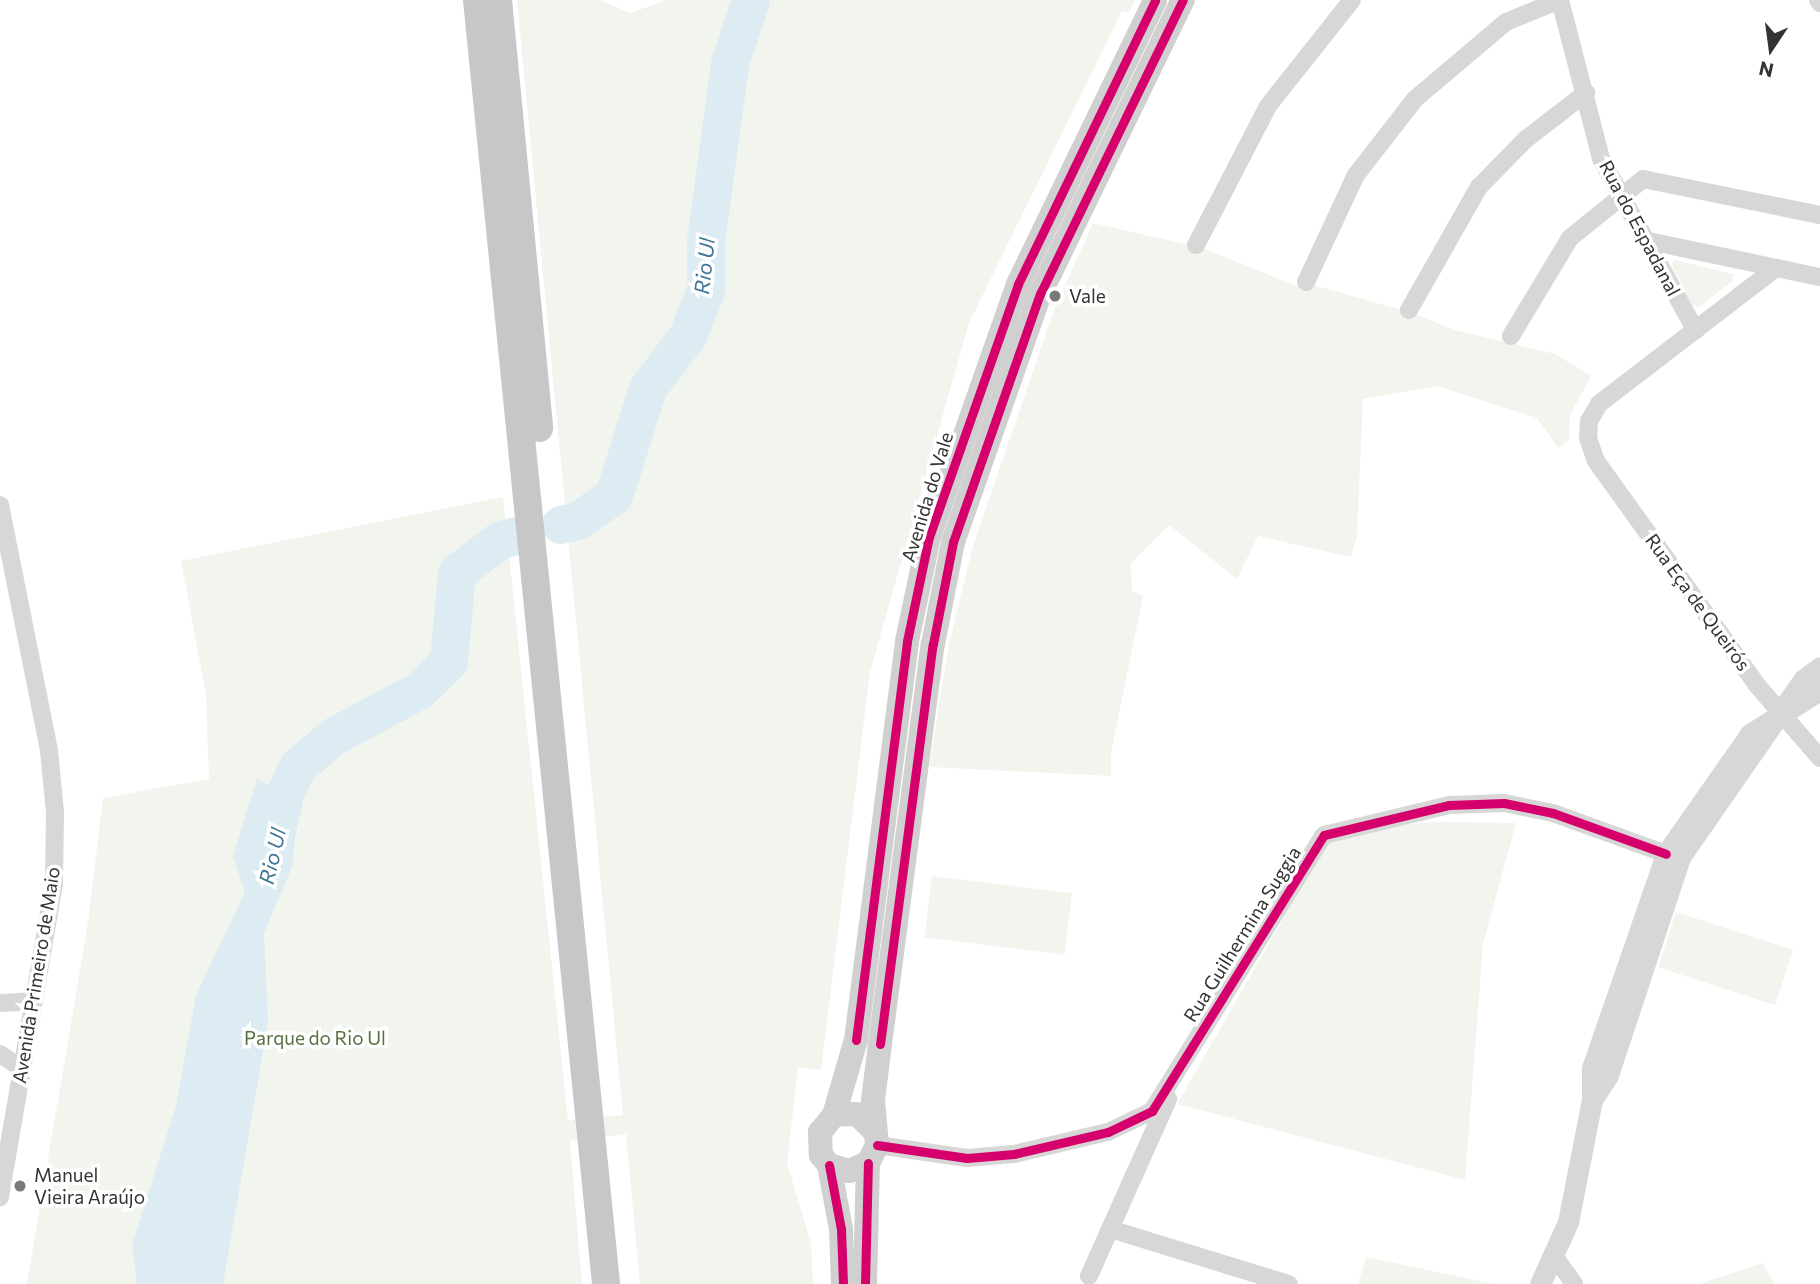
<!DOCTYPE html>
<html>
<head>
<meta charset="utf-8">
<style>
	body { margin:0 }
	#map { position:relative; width:1820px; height:1284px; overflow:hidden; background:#fff; font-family:Commissioner,sans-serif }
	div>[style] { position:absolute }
	.green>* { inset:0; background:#f1f5ed; transform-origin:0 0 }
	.water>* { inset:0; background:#ddebf3 }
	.river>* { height:38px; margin:-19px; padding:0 19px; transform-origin:19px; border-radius:19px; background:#ddebf3 }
	.minor>* { height:18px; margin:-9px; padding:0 9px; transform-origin:9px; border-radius:9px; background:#d7d7d7 }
	.tertiary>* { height:21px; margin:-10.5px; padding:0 10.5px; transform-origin:10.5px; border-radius:10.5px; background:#d7d7d7 }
	.secondary>* { height:24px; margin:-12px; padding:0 12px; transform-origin:12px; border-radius:12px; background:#d0d0d0 }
	.trunk>* { height:28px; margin:-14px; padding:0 14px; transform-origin:14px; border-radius:14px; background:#c7c7c7 }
	.cycleway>* { height:9px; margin:-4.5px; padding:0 4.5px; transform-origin:4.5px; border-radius:4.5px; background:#d6006c }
	.dots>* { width:19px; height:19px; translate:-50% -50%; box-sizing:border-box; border:4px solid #fff; border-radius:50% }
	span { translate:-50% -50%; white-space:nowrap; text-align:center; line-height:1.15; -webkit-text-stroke:7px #fff; paint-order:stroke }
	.street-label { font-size:19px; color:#333 }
	.poi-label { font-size:19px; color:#333 }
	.left { translate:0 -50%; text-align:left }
	.park-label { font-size:19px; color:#56703f }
	.water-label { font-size:21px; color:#3f7597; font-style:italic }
	.north { position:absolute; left:1736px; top:14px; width:70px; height:70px; -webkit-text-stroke:5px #fff; paint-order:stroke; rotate:193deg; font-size:19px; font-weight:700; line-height:28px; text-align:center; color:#333 }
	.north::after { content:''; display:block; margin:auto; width:24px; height:32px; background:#333; clip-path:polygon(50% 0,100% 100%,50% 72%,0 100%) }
</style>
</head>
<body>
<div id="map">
	<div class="green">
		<div style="clip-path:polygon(517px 0,600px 0,630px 13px,667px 0,1135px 0,1129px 13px,1122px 11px,969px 323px,870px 672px,821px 1070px,798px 1067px,787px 1163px,811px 1243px,813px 1284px,640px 1284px,626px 1134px,570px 1141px,582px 1284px,27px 1284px,88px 922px,103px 798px,209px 779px,206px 695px,181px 561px,503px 497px,568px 1120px,623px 1115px)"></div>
		<div style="clip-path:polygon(1093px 223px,1203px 248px,1296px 286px,1310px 284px,1415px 314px,1454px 330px,1555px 354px,1591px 376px,1570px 415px,1569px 440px,1558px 448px,1537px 418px,1437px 386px,1363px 399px,1357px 535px,1351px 557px,1258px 536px,1237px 579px,1169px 525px,1131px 563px,1132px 591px,1143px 596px,1111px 753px,1111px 776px,929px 767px,949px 644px,973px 546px,1054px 310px)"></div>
		<div style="clip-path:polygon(1674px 260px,1733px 274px,1733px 281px,1699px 307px,1692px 305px,1671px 265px)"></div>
		<div style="clip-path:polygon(1435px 822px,1516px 823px,1483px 944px,1465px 1180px,1177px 1104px,1322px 851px,1335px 838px,1363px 829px)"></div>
		<div style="left:932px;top:876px;width:141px;height:62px;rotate:7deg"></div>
		<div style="left:1676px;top:912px;width:123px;height:58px;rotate:18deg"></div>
		<div style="clip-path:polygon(1366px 1257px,1470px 1279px,1495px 1284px,1358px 1284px)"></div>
		<div style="clip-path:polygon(1763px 1263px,1774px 1284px,1699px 1284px)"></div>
	</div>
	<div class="water">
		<div style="clip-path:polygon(257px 779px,299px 803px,292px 867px,264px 933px,268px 1023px,223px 1284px,137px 1284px,132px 1245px,176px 1106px,196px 995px,245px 892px,233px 856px)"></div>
	</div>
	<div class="river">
		<div style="left:561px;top:525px;width:17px;rotate:-13deg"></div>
		<div style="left:578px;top:521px;width:44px;rotate:-34.8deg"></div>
		<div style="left:614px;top:496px;width:112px;rotate:-72.4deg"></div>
		<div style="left:648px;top:389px;width:66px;rotate:-53deg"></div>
		<div style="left:688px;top:336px;width:48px;rotate:-68.2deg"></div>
		<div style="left:706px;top:291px;width:49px;rotate:-90deg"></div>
		<div style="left:706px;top:242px;width:180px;rotate:-82.3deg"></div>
		<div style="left:730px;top:64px;width:67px;rotate:-71.8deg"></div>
		<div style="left:274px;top:844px;width:51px;rotate:-77.6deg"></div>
		<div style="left:285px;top:794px;width:30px;rotate:-64deg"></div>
		<div style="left:298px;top:767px;width:46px;rotate:-40.6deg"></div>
		<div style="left:333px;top:737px;width:98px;rotate:-28.1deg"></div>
		<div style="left:419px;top:691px;width:42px;rotate:-44deg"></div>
		<div style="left:449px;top:662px;width:89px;rotate:-84.9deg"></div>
		<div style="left:457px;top:573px;width:55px;rotate:-36.9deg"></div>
		<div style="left:501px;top:540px;width:16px;rotate:-15deg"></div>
	</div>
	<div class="minor">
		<div style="left:1818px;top:0;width:4px;rotate:56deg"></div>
		<div style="left:1644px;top:240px;width:180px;rotate:11.9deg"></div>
		<div style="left:1196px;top:245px;width:157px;rotate:-62.6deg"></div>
		<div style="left:1268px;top:106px;width:135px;rotate:-51.6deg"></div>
		<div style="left:1776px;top:268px;width:223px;rotate:142.5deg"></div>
		<div style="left:1599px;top:404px;width:20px;rotate:120deg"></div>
		<div style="left:1589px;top:421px;width:17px;rotate:93deg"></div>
		<div style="left:1588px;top:438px;width:24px;rotate:71deg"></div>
		<div style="left:1596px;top:461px;width:274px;rotate:54.3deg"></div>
		<div style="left:1756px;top:684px;width:98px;rotate:49.1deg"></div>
		<div style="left:1306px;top:282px;width:118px;rotate:-65deg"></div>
		<div style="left:1356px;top:175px;width:96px;rotate:-52.2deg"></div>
		<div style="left:1415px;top:99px;width:119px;rotate:-40.2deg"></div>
		<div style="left:1506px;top:22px;width:58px;rotate:-22.2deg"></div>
		<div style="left:1560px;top:0;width:164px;rotate:75.5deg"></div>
		<div style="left:1601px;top:159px;width:196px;rotate:61.1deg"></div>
		<div style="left:1409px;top:310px;width:142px;rotate:-60.4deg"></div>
		<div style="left:1479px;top:187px;width:67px;rotate:-45.6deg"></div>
		<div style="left:1526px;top:139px;width:76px;rotate:-37.5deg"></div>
		<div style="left:1511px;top:336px;width:114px;rotate:-59deg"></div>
		<div style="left:1570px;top:238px;width:94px;rotate:-38.9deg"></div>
		<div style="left:1643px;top:179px;width:181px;rotate:11.5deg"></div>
		<div style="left:0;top:505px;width:251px;rotate:78.7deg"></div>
		<div style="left:49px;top:751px;width:61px;rotate:84.4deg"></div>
		<div style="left:55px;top:812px;width:72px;rotate:90.8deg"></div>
		<div style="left:54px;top:884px;width:318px;rotate:99.8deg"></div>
		<div style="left:0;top:1003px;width:34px;rotate:-3deg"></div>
		<div style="left:0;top:1054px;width:27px;rotate:34deg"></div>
		<div style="left:877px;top:1145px;width:91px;rotate:8.2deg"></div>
		<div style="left:967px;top:1158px;width:47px;rotate:-4.9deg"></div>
		<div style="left:1014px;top:1154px;width:97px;rotate:-13.2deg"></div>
		<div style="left:1108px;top:1132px;width:49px;rotate:-25.5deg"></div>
		<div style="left:1152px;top:1111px;width:325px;rotate:-58.1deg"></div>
		<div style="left:1324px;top:835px;width:129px;rotate:-13.5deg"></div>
		<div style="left:1449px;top:805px;width:55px;rotate:-2.1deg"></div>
		<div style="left:1504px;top:803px;width:50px;rotate:11.5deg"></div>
		<div style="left:1553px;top:813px;width:120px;rotate:19.9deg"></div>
		<div style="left:1110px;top:1229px;width:187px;rotate:17.1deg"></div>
		<div style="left:1554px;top:1256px;width:34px;rotate:54deg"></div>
		<div style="left:1089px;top:1276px;width:194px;rotate:-65.9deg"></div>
	</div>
	<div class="tertiary">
		<div style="left:1592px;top:1100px;width:30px;rotate:-57deg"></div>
		<div style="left:1608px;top:1075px;width:230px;rotate:-71.7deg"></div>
		<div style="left:1680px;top:857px;width:216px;rotate:-55.2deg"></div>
		<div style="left:1803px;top:680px;width:21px;rotate:-37deg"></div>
		<div style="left:1540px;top:1284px;width:68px;rotate:-65.7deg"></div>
		<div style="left:1568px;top:1222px;width:124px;rotate:-78.9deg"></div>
		<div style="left:1592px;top:1100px;width:32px;rotate:-90deg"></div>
		<div style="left:1592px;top:1068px;width:226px;rotate:-70.9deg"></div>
		<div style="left:1666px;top:854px;width:146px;rotate:-55deg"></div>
		<div style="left:1750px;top:734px;width:83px;rotate:-32.2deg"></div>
	</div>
	<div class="secondary">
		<div style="left:834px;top:1115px;width:78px;rotate:-73.7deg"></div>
		<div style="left:856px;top:1040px;width:402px;rotate:-82.7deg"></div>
		<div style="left:907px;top:641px;width:106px;rotate:-78.1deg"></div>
		<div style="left:929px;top:537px;width:268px;rotate:-70.6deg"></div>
		<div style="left:1018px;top:284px;width:315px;rotate:-64.2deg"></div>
		<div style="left:875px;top:1132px;width:25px;rotate:-135deg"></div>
		<div style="left:857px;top:1114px;width:23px;rotate:178deg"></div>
		<div style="left:834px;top:1115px;width:22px;rotate:129deg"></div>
		<div style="left:820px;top:1132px;width:23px;rotate:88deg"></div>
		<div style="left:821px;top:1155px;width:13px;rotate:51deg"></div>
		<div style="left:829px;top:1165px;width:21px;rotate:17deg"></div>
		<div style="left:849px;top:1171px;width:21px;rotate:-23deg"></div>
		<div style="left:868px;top:1163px;width:20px;rotate:-63deg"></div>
		<div style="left:877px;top:1145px;width:45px;rotate:-95.1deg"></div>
		<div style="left:873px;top:1100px;width:56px;rotate:-82.9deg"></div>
		<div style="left:880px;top:1044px;width:403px;rotate:-82.5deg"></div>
		<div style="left:933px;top:644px;width:104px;rotate:-78.9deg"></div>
		<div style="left:953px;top:542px;width:263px;rotate:-70.7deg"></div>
		<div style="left:1040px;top:294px;width:327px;rotate:-64.1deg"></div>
		<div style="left:829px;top:1165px;width:65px;rotate:79.4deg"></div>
		<div style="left:841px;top:1229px;width:55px;rotate:87.9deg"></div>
		<div style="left:865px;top:1284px;width:121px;rotate:-88.6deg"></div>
	</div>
	<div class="trunk">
		<div style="left:477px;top:0;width:1290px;rotate:84.26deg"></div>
		<div style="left:498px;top:0;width:430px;rotate:84.5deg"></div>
	</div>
	<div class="cycleway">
		<div style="left:856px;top:1040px;width:402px;rotate:-82.7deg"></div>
		<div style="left:907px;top:641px;width:106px;rotate:-78.1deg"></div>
		<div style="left:929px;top:537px;width:268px;rotate:-70.6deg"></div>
		<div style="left:1018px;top:284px;width:315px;rotate:-64.2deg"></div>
		<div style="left:880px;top:1044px;width:403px;rotate:-82.5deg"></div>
		<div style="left:933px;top:644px;width:104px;rotate:-78.9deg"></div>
		<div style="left:953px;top:542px;width:263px;rotate:-70.7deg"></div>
		<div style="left:1040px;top:294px;width:327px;rotate:-64.1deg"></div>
		<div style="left:877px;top:1145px;width:91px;rotate:8.2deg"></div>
		<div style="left:967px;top:1158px;width:47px;rotate:-4.9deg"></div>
		<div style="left:1014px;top:1154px;width:97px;rotate:-13.2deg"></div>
		<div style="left:1108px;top:1132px;width:49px;rotate:-25.5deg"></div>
		<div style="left:1152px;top:1111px;width:325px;rotate:-58.1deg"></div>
		<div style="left:1324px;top:835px;width:129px;rotate:-13.5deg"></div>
		<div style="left:1449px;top:805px;width:55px;rotate:-2.1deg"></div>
		<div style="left:1504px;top:803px;width:50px;rotate:11.5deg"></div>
		<div style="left:1553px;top:813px;width:120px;rotate:19.9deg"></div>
		<div style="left:829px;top:1165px;width:65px;rotate:79.4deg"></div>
		<div style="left:841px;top:1229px;width:55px;rotate:87.9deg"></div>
		<div style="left:865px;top:1284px;width:121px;rotate:-88.6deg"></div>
	</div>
	<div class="dots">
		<div style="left:1055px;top:296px;background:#7a7a7a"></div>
		<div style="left:20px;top:1186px;background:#7a7a7a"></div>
	</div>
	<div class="street-label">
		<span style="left:1640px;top:228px;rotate:62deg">Rua do Espadanal</span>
		<span style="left:927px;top:497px;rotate:-73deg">Avenida do Vale</span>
		<span style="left:1698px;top:602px;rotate:54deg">Rua Eça de Queirós</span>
		<span style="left:1242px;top:934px;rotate:-58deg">Rua Guilhermina Suggia</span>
		<span style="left:36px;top:975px;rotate:-81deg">Avenida Primeiro de Maio</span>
	</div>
	<div class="poi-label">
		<span class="left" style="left:1069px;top:296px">Vale</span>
		<span class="left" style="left:34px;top:1186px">Manuel<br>Vieira Araújo</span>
	</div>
	<div class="park-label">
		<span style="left:315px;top:1038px">Parque do Rio Ul</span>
	</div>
	<div class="water-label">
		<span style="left:704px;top:266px;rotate:-84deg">Rio Ul</span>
		<span style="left:272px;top:856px;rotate:-77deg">Rio Ul</span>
	</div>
	<div class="north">N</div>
</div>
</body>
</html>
